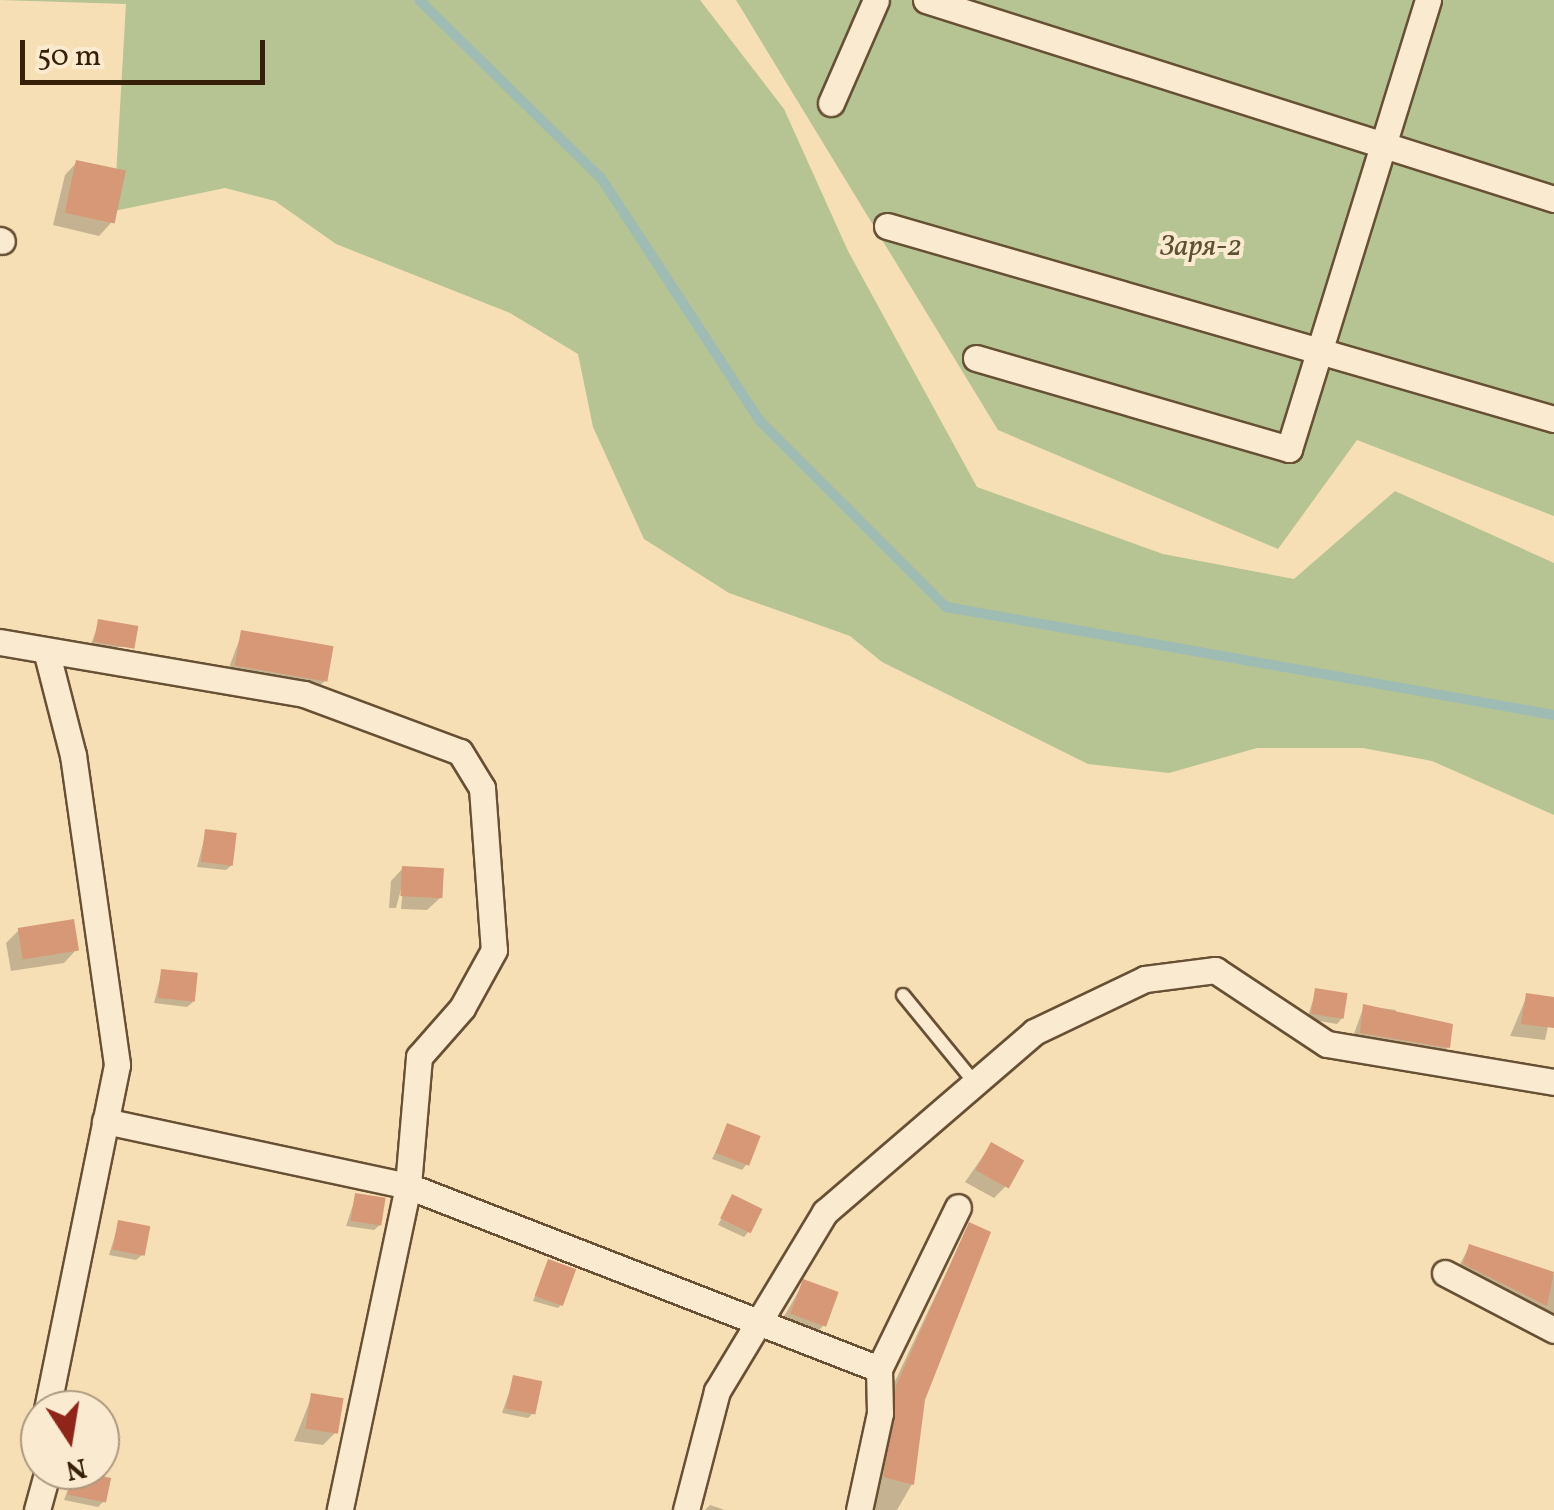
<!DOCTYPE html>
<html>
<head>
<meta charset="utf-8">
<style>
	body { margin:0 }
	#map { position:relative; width:1554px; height:1510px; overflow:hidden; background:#f7dfb5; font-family:Vollkorn,serif }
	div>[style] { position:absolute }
	.green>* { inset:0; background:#b6c393 }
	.shadow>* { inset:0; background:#0003 }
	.stream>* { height:10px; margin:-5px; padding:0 5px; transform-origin:5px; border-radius:5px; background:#9ebcb4 }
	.building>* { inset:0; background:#d79877; transform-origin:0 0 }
	.roads { filter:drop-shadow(2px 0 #675034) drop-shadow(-2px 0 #675034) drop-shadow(0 2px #675034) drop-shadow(0 -2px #675034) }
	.service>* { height:12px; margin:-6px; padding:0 6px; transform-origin:6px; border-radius:6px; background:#faeacf }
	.minor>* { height:25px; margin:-12.5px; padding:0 12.5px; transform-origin:12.5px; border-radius:12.5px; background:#faeacf }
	span { translate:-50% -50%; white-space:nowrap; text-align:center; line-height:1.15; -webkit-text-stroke:8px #faeacf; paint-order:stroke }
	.park-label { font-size:30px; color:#5d5132; font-style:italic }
	.north { position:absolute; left:20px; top:1390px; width:100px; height:100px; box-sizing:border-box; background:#faeacf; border:2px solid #ac9980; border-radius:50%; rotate:168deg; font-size:28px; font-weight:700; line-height:40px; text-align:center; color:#372009 }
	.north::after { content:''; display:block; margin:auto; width:35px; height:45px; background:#8f2418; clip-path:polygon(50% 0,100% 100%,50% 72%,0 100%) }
	.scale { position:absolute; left:20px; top:40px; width:245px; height:45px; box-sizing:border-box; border:5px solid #372009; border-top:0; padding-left:12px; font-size:30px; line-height:35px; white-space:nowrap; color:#372009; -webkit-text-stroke:8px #faeacf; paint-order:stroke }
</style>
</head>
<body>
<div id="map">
	<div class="green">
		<div style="clip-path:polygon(0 0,700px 0,784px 109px,848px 251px,977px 487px,1163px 554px,1294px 579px,1395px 491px,1554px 563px,1554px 815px,1432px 761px,1363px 748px,1257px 748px,1169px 773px,1088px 764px,882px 662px,850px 636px,729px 593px,644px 539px,593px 427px,578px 354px,510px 313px,336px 244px,275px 201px,225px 188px,114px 211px,126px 4px)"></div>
		<div style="clip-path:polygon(736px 0,1554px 0,1554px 516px,1357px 440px,1278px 549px,998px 430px)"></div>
	</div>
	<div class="shadow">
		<div style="clip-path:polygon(77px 162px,111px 223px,99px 236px,53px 225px,65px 175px)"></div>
		<div style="clip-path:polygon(99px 622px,132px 647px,90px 647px)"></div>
		<div style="clip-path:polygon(242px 633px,327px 679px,314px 691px,225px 678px)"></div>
		<div style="clip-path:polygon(206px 832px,232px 865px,226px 870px,197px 867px)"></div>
		<div style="clip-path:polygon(403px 868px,440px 898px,427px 910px,401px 909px,404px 878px,396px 908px,389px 908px,391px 881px)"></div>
		<div style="clip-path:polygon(19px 930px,76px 950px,64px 963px,11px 971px,6px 943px)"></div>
		<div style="clip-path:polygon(162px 971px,193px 1002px,187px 1007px,154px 1003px)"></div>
		<div style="clip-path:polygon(1316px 991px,1342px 1018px,1337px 1024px,1307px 1019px)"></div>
		<div style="clip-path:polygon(1527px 996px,1554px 999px,1545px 1040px,1510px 1036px)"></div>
		<div style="clip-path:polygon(1364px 1006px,1396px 1010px,1395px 1020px,1448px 1047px,1438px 1056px,1351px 1042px)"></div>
		<div style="clip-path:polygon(728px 1126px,747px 1164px,742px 1170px,712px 1159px)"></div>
		<div style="clip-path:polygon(991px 1145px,1006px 1186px,994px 1198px,965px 1182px)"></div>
		<div style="clip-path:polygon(356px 1196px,380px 1225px,374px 1230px,346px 1226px)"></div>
		<div style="clip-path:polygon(733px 1197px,749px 1231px,744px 1237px,718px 1225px)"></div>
		<div style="clip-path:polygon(119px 1223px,142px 1255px,136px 1260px,109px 1255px)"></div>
		<div style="clip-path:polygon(969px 1225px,923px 1400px,912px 1484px,897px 1510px,868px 1510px,887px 1398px)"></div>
		<div style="clip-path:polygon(1469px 1247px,1554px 1275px,1554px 1322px,1455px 1274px)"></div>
		<div style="clip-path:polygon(548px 1262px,563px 1303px,558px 1308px,533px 1301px)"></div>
		<div style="clip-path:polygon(804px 1282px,825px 1324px,812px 1337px,779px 1325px)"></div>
		<div style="clip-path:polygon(514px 1378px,533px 1413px,528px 1418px,502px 1413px)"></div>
		<div style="clip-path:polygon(312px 1396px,335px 1433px,323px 1445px,294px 1441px)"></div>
		<div style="clip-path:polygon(74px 1473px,104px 1501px,98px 1507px,64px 1500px)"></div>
		<div style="clip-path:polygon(710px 1505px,725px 1510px,705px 1510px)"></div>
	</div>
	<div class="stream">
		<div style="left:419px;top:0;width:255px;rotate:44.4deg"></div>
		<div style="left:601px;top:178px;width:290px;rotate:56.8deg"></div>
		<div style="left:760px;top:421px;width:263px;rotate:45deg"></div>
		<div style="left:946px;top:607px;width:618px;rotate:10.07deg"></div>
	</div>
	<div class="building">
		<div style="left:76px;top:160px;width:51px;height:54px;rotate:12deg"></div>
		<div style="left:98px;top:619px;width:41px;height:23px;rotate:10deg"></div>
		<div style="left:241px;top:630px;width:94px;height:36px;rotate:10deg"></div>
		<div style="left:205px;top:829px;width:32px;height:33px;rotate:7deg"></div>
		<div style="left:402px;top:866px;width:42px;height:30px;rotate:3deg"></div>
		<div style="left:74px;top:919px;width:32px;height:57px;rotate:81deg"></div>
		<div style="left:161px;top:969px;width:37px;height:29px;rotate:6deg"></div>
		<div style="left:1315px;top:988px;width:33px;height:26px;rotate:9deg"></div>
		<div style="clip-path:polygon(1526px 993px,1554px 997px,1554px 1028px,1521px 1024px)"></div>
		<div style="clip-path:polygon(1363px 1004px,1453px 1024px,1450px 1048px,1360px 1033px)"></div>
		<div style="left:727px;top:1123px;width:36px;height:32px;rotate:21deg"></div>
		<div style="left:991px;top:1142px;width:38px;height:32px;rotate:29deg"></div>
		<div style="left:355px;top:1193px;width:31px;height:28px;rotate:9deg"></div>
		<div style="left:732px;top:1194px;width:34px;height:27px;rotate:26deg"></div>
		<div style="left:118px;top:1220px;width:33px;height:30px;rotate:11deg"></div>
		<div style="clip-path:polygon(969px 1222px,991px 1232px,925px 1400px,914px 1485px,883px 1477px,896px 1386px)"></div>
		<div style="clip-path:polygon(1469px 1244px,1554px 1272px,1547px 1306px,1463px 1264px)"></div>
		<div style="left:548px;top:1259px;width:30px;height:39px;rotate:20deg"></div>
		<div style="left:803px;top:1279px;width:38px;height:37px;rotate:20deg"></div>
		<div style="left:513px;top:1375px;width:30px;height:34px;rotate:12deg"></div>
		<div style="left:311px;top:1393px;width:33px;height:36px;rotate:9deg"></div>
		<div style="left:73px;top:1470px;width:39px;height:25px;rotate:12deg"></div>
	</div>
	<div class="roads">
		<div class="service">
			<div style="left:903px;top:995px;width:114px;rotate:50.7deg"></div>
		</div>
		<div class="minor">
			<div style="left:926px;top:0;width:659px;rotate:17.58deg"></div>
			<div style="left:831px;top:103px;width:112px;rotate:-66.4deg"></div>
			<div style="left:887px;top:226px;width:694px;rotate:16.14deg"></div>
			<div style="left:0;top:240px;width:2px;rotate:27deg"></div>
			<div style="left:976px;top:358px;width:326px;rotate:16.2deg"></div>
			<div style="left:1289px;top:449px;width:470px;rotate:-72.8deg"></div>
			<div style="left:0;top:642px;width:308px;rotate:9.7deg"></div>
			<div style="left:304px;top:694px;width:166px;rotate:20.4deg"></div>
			<div style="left:460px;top:752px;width:42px;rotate:58.6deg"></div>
			<div style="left:482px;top:788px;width:162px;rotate:85.8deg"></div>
			<div style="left:494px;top:950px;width:66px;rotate:118.9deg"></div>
			<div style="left:462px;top:1008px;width:65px;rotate:131.3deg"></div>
			<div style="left:419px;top:1057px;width:129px;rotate:94.9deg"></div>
			<div style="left:408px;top:1186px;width:331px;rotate:101.9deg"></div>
			<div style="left:47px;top:654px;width:104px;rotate:75.6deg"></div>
			<div style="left:73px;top:755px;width:313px;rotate:81.9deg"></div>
			<div style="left:117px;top:1065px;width:352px;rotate:101.5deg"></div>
			<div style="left:105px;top:1121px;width:310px;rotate:12.1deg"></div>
			<div style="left:408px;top:1186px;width:505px;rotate:21.23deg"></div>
			<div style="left:879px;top:1369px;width:44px;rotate:88.7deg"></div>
			<div style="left:880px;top:1413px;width:99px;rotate:102.2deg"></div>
			<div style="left:1445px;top:1273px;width:123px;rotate:27.6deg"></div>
			<div style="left:879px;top:1369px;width:180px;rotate:-64deg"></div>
			<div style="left:37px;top:1510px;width:41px;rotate:-74.6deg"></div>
			<div style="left:686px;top:1510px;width:123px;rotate:-75.4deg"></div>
			<div style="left:717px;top:1391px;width:209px;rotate:-58.9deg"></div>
			<div style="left:825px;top:1212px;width:276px;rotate:-40.7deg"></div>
			<div style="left:1034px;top:1032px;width:123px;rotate:-25.5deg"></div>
			<div style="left:1145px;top:979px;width:71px;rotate:-7.3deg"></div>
			<div style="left:1215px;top:970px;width:134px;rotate:33.5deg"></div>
			<div style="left:1327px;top:1044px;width:230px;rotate:9.5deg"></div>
		</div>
	</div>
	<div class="park-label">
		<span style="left:1201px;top:247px">Заря-2</span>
	</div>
	<div class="north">N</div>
	<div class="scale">50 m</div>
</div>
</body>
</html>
